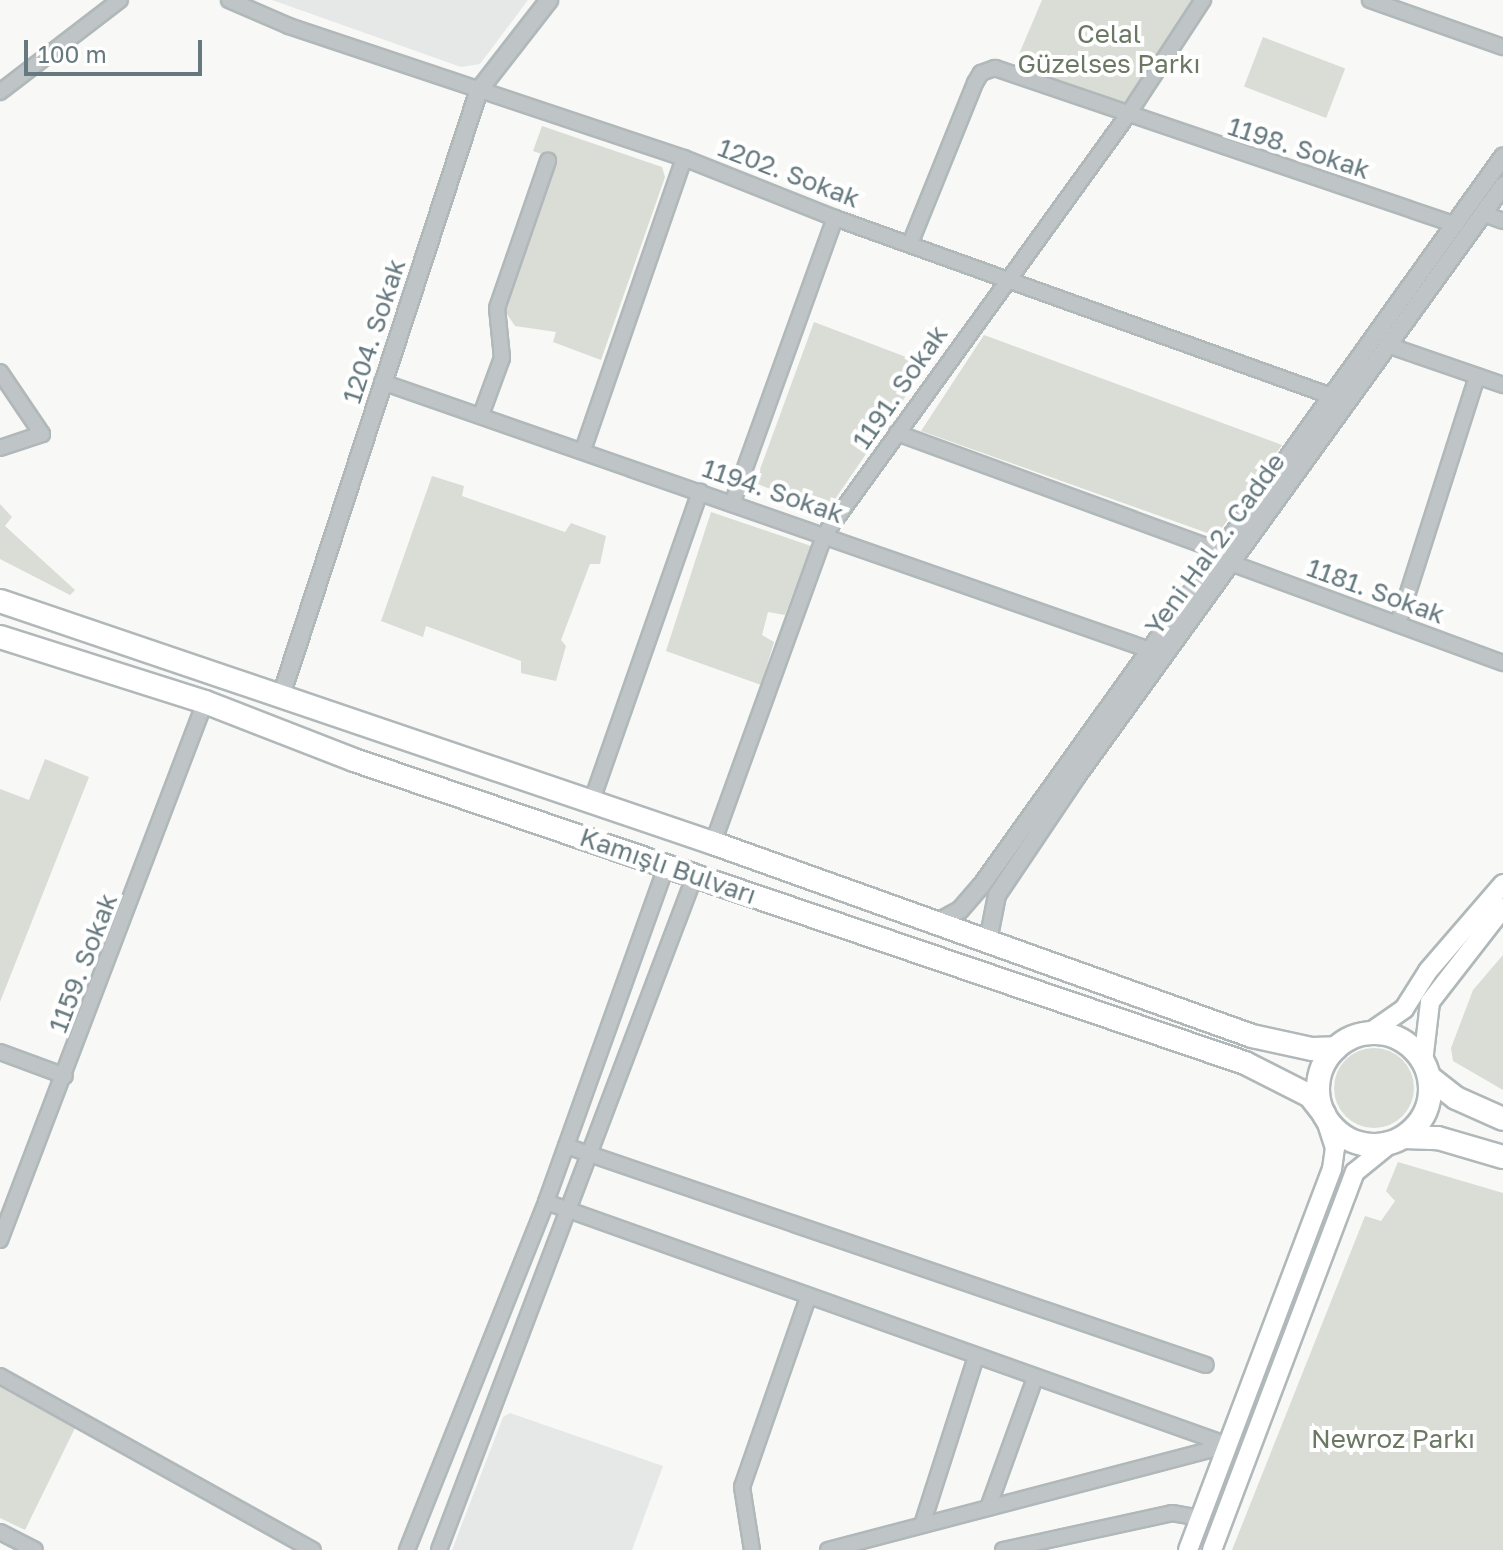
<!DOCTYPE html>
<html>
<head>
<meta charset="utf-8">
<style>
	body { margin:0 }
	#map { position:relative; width:1503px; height:1550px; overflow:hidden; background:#f8f8f6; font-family:"Golos Text",sans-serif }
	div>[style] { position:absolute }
	.built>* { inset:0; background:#e6e8e7 }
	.green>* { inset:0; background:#d9ddd5; transform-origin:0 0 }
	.round { border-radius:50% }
	.roads { filter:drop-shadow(2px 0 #b0b8ba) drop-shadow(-2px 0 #b0b8ba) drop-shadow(0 2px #b0b8ba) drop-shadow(0 -2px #b0b8ba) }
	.minor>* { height:14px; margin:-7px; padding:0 7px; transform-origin:7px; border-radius:7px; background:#bfc5c7 }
	.tertiary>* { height:16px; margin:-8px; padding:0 8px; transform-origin:8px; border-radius:8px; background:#bfc5c7 }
	.secondary>* { height:18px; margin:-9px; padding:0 9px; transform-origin:9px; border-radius:9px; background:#fff }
	.trunk>* { height:22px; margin:-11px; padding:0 11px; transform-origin:11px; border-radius:11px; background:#fff }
	.trunk>.ring { margin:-11px; padding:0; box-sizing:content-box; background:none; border:22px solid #fff; border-radius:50% }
	span { translate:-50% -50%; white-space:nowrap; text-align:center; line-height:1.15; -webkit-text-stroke:8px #fff; paint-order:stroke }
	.park-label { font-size:26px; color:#6b7863 }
	.street-label { font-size:26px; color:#65797f }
	.scale { position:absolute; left:24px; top:40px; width:178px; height:36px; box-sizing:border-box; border:4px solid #65797f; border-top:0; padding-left:10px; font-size:24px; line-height:28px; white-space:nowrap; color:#65797f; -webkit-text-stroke:6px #fff; paint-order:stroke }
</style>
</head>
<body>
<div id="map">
	<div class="built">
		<div style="clip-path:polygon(272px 0,528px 0,480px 64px,461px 67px)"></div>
		<div style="clip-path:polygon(510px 1413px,663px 1466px,632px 1550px,452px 1550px,503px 1417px)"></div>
	</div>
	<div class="green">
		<div style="clip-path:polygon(1042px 0,1195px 0,1130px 111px,1014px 66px)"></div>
		<div style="left:1263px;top:37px;width:88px;height:53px;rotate:21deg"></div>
		<div style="clip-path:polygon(542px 126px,662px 167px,665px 177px,601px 360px,553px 342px,556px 332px,515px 326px,505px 311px,553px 158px,533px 151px)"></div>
		<div style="clip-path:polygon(814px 322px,927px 365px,831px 505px,821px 508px,755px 483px)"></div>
		<div style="clip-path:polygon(984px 335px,1282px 445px,1216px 536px,921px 431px)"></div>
		<div style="clip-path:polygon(432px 476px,464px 486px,462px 496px,565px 532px,571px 523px,606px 536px,600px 564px,590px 564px,561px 640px,566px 646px,556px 681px,521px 673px,521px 661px,426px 626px,423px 637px,381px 621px)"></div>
		<div style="clip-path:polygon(0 504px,12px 517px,5px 526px,75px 590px,70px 595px,0 559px)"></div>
		<div style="clip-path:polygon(711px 512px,811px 546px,785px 615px,768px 612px,762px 635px,774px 642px,761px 685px,666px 651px)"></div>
		<div style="clip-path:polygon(45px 759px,89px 777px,0 1002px,0 789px,29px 800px)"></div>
		<div style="clip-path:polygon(1503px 955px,1503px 1090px,1453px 1061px,1451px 1048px,1473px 990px)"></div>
		<div class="round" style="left:1334px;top:1048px;width:80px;height:80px"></div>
		<div style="clip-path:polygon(1398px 1162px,1503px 1193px,1503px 1550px,1232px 1550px,1365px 1216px,1381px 1221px,1395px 1201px,1386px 1191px)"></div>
		<div style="clip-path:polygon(0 1387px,75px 1428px,25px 1530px,0 1518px)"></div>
	</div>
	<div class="roads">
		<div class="minor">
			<div style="left:229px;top:0;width:65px;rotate:23.4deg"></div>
			<div style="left:289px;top:26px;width:416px;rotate:18.5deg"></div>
			<div style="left:684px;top:158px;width:162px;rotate:21.7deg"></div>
			<div style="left:835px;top:218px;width:527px;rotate:19.74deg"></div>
			<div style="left:1370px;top:0;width:141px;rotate:19.5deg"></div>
			<div style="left:0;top:92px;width:151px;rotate:-37.5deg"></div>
			<div style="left:1484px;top:214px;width:20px;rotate:20deg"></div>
			<div style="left:910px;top:244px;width:174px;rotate:-68deg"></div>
			<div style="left:975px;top:83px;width:12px;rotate:-59deg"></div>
			<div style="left:981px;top:73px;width:15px;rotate:-20deg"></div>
			<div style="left:995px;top:68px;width:487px;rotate:18.8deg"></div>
			<div style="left:1390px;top:346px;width:120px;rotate:19deg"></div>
			<div style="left:0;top:372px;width:75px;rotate:55.9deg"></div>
			<div style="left:42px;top:434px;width:44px;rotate:161.6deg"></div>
			<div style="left:382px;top:382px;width:810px;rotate:19.24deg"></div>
			<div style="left:481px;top:415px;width:61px;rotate:-69.8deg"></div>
			<div style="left:502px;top:358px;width:50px;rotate:-95.7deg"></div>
			<div style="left:497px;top:308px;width:156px;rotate:-70.9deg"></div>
			<div style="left:897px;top:433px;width:343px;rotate:20.1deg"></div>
			<div style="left:583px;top:450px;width:309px;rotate:-70.9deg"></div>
			<div style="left:732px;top:504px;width:304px;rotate:-70.2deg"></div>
			<div style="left:1231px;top:563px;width:290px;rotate:20.2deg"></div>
			<div style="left:1398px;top:624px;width:260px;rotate:-72.3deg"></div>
			<div style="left:591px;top:803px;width:330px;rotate:-70.7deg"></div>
			<div style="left:713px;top:843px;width:329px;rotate:-70.1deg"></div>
			<div style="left:825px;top:534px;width:516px;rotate:-54.15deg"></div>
			<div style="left:1127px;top:116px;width:139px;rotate:-56.8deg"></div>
			<div style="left:0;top:1052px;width:69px;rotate:20.3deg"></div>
			<div style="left:566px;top:1146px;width:676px;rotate:18.89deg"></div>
			<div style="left:546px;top:1202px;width:724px;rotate:19.61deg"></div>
			<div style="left:0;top:1240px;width:576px;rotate:-69.14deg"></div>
			<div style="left:0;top:1376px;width:358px;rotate:29.1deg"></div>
			<div style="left:988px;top:1508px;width:138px;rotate:-70.1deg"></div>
			<div style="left:922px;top:1525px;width:176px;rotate:-72.2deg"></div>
			<div style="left:0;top:1532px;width:39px;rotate:27deg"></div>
			<div style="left:407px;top:1550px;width:375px;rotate:-68.2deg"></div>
			<div style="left:546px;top:1202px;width:359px;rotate:-70.3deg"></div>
			<div style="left:439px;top:1550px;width:722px;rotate:-69.23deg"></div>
			<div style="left:752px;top:1550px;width:64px;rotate:-99deg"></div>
			<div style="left:742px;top:1487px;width:201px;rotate:-70.8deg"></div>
			<div style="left:828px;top:1550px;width:413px;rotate:-14.7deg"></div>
			<div style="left:1003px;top:1550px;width:173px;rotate:-12.3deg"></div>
			<div style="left:1172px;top:1513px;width:28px;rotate:10deg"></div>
		</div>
		<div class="tertiary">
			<div style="left:281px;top:696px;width:638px;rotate:-71.91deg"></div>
			<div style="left:479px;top:90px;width:114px;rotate:-52.1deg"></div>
			<div style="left:938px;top:922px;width:25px;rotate:-29deg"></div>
			<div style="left:960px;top:910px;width:32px;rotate:-49deg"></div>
			<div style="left:981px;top:886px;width:897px;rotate:-54.4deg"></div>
			<div style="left:988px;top:941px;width:47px;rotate:-78.9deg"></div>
			<div style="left:997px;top:895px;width:143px;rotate:-56.1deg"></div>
			<div style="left:1077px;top:776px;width:728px;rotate:-54.17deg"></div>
		</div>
		<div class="secondary">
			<div style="left:1368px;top:1034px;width:44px;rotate:-34.8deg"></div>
			<div style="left:1404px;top:1009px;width:45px;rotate:-57.7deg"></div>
			<div style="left:1428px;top:971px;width:115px;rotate:-49.2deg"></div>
			<div style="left:1423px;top:1062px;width:60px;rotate:-83.3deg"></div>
			<div style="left:1430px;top:1002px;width:119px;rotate:-52.2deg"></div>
			<div style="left:1188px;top:1550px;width:407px;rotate:-69.3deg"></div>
			<div style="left:1332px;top:1169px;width:21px;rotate:-82deg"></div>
			<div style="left:1335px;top:1148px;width:36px;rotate:-108deg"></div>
			<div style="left:1212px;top:1550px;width:404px;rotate:-69.3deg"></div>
			<div style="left:1355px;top:1172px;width:48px;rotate:-39deg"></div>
		</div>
		<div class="trunk">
			<div style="left:0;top:601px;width:753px;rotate:18.75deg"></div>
			<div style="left:713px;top:843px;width:573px;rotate:19.7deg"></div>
			<div style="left:1252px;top:1036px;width:61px;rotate:12.2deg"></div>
			<div style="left:1312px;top:1049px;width:24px;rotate:-2deg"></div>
			<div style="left:0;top:637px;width:215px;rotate:17.6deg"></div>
			<div style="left:205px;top:702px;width:160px;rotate:21.3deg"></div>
			<div style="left:354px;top:760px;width:941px;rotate:18.78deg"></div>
			<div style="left:1245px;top:1063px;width:73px;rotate:26.9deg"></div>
			<div style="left:1310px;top:1096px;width:23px;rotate:52deg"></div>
			<div class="ring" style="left:1318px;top:1033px;width:90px;height:90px"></div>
			<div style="left:1429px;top:1077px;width:34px;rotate:38deg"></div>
			<div style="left:1456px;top:1098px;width:51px;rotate:24.1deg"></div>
			<div style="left:1404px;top:1137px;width:34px;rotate:2deg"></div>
			<div style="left:1438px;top:1138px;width:68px;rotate:16.3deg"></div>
		</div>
	</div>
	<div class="park-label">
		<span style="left:1109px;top:49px">Celal<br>Güzelses Parkı</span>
		<span style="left:1393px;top:1439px">Newroz Parkı</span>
	</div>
	<div class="street-label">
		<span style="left:1299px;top:148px;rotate:18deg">1198. Sokak</span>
		<span style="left:789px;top:173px;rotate:21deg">1202. Sokak</span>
		<span style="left:374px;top:331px;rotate:-72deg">1204. Sokak</span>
		<span style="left:900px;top:387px;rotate:-55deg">1191. Sokak</span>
		<span style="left:773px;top:491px;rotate:19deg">1194. Sokak</span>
		<span style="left:1215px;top:544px;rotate:-54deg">Yeni Hal 2. Cadde</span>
		<span style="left:1376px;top:591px;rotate:20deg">1181. Sokak</span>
		<span style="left:668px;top:866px;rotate:19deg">Kamışlı Bulvarı</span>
		<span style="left:83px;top:963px;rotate:-69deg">1159. Sokak</span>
	</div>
	<div class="scale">100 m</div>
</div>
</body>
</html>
